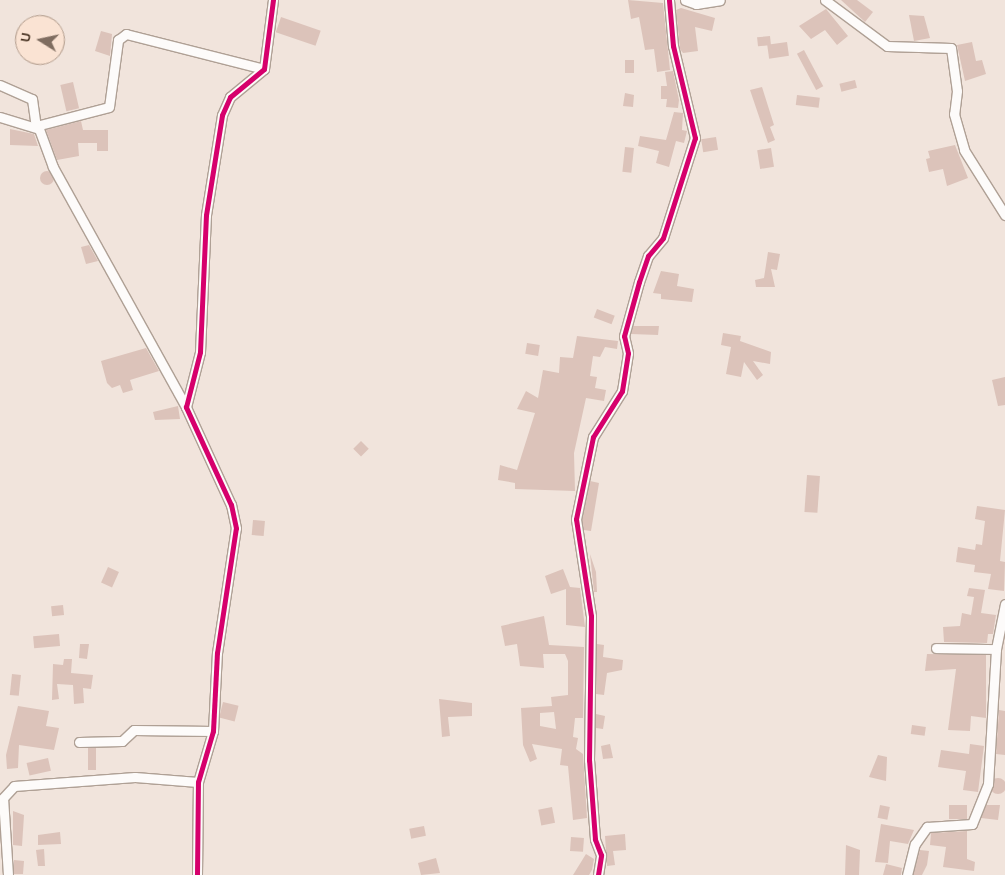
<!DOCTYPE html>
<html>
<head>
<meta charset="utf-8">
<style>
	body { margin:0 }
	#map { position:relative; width:1005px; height:875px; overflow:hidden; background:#f1e4dc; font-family:Karla,sans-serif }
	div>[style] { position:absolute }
	.building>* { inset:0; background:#dcc3ba; transform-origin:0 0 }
	.round { border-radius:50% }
	.roads { filter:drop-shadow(1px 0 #afa095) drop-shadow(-1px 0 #afa095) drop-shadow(0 1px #afa095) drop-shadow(0 -1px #afa095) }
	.minor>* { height:9px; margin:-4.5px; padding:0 4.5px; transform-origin:4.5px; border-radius:4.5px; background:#fdfbfa }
	.cycleway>* { height:5px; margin:-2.5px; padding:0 2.5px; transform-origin:2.5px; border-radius:2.5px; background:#d6006c }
	span { translate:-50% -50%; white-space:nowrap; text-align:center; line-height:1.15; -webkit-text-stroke:4.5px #fae3d3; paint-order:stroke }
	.north { position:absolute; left:15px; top:15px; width:50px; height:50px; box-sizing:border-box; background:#fae3d3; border:1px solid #b09a8a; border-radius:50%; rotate:280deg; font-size:14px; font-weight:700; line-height:20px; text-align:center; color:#422d1d }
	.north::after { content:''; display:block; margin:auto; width:18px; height:22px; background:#7f6d60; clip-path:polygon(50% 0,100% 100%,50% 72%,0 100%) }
</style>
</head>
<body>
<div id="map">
	<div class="building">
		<div style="clip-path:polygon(628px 0,663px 3px,670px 70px,657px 72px,654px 49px,645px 50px,639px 17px,631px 19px)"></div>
		<div style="clip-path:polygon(841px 0,857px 0,873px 12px,865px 22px)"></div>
		<div style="clip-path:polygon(681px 8px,715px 18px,712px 31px,695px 27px,698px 51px,683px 53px,680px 49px,676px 10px)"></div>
		<div style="clip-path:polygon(826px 9px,848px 36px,837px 45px,825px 30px,811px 39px,799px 26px)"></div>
		<div style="clip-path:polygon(909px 15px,924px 16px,930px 38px,914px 41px)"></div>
		<div style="left:281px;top:17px;width:42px;height:16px;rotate:19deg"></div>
		<div style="clip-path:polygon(101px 31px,112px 34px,110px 56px,95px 51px)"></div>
		<div style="left:770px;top:36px;width:9px;height:13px;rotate:84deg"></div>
		<div style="left:787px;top:42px;width:14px;height:20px;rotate:82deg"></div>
		<div style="clip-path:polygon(972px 42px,976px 61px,982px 60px,986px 74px,965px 81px,957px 45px)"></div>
		<div style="left:804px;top:50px;width:41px;height:8px;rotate:62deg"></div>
		<div style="left:625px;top:60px;width:9px;height:13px"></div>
		<div style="clip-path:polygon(673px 71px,679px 100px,678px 108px,666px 107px,667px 99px,661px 99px,661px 86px,667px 86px,665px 72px)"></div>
		<div style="left:855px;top:80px;width:8px;height:16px;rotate:76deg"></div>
		<div style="left:73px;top:82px;width:27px;height:13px;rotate:77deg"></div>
		<div style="clip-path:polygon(762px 87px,774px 125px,770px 127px,775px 140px,768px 143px,750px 90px)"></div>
		<div style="clip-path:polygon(625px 93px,634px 95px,633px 107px,623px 106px)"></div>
		<div style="left:797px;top:95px;width:23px;height:10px;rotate:7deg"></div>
		<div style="clip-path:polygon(674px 112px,683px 113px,682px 130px,687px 131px,684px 143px,676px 141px,669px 167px,656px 163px,659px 151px,638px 146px,640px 136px,666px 140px)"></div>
		<div style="clip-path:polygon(81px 121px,83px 130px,108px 130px,108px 151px,97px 151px,97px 143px,78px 143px,79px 156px,57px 160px,46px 130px)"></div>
		<div style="clip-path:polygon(10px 129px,34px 134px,38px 146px,10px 145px)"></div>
		<div style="left:716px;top:137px;width:13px;height:15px;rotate:81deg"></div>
		<div style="clip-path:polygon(955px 145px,968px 178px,947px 186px,943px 169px,929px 172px,926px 159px,930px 158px,928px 151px)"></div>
		<div style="left:625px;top:147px;width:9px;height:25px;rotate:6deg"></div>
		<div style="left:771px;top:148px;width:19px;height:14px;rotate:81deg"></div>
		<div class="round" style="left:40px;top:171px;width:14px;height:14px"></div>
		<div style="clip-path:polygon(89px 245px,98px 261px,86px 264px,81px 247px)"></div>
		<div style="clip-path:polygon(768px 252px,780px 254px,777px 270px,771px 269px,775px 287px,756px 287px,755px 280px,764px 278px)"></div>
		<div style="clip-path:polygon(661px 271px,679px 274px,677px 286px,694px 289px,692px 302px,661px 299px,661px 294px,653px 293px)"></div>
		<div style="left:597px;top:309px;width:19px;height:9px;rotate:21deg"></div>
		<div style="clip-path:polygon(633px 326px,659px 326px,658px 335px,631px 334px)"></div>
		<div style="clip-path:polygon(723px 333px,741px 336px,740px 341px,771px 352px,770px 364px,753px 361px,763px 375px,757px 380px,744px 362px,741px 377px,726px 374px,731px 347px,721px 345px)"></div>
		<div style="clip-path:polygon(577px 336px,618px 341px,617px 349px,605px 347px,600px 357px,593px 356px,590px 376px,597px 377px,595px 388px,606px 390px,604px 401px,586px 398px,574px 453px,575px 491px,515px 489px,515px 483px,498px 480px,500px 465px,517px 470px,535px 413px,517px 409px,526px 391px,538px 398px,543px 370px,559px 373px,560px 357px,573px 358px)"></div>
		<div style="left:527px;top:343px;width:13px;height:11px;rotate:9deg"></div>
		<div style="clip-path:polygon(146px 348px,159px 371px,130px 380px,133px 390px,123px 393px,120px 385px,112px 388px,107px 383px,101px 361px)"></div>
		<div style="clip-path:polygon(1005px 377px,1005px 405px,998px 406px,992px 380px)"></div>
		<div style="clip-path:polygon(178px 406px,180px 419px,155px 420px,153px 412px)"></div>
		<div style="left:361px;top:441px;width:11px;height:11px;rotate:45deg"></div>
		<div style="left:807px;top:475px;width:13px;height:37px;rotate:4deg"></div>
		<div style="clip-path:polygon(590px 481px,599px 483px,591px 531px,584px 530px,582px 519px)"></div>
		<div style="clip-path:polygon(977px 506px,1005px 510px,1000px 561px,1005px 562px,1004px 591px,988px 589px,991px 574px,974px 572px,975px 565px,956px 562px,958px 547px,975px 550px,976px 544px,982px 545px,985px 521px,975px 519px)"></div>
		<div style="left:253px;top:520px;width:12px;height:15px;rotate:5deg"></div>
		<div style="clip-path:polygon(590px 554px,596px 572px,597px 592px,594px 592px)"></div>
		<div style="left:108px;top:567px;width:12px;height:17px;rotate:24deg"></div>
		<div style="clip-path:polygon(563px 569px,570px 587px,580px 588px,585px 627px,566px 625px,566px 589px,551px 594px,545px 576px)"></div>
		<div style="clip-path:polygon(969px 588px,985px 590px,981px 613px,996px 615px,993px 634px,988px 634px,987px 643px,944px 642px,943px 627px,960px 626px,962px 613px,971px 615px,974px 597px,967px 596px)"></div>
		<div style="left:63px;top:605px;width:10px;height:12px;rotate:84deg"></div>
		<div style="clip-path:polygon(evenodd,544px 616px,549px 645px,584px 647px,583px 718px,575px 718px,573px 737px,578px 738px,576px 749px,583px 754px,587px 818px,573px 820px,568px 766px,560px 765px,562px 749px,532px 744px,537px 759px,530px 762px,523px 745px,521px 708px,552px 706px,551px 697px,568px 695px,568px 661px,565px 654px,543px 654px,544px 668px,520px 666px,517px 644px,505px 646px,501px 626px,544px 616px,554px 712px,556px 729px,540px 726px,540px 713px,554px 712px)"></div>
		<div style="left:59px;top:634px;width:12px;height:26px;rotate:85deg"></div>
		<div style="clip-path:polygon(80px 644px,89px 644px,87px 659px,79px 658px)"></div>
		<div style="clip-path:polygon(597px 644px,604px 645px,603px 657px,623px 660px,622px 670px,607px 673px,604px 695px,596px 694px)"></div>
		<div style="clip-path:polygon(927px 654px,986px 655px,986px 718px,971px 716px,970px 731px,948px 730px,956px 669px,925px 671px)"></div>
		<div style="clip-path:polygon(64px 659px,72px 659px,71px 673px,93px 675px,91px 689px,83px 688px,84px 703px,74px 704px,73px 685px,57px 684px,59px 699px,52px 700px,53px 664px,63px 665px)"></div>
		<div style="left:12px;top:674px;width:9px;height:21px;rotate:6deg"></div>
		<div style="clip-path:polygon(439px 699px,472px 703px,472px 716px,448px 717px,450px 736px,442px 737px)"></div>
		<div style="left:223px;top:702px;width:16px;height:16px;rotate:14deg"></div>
		<div style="clip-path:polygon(18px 706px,49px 711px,46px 726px,59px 728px,54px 750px,19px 745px,18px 768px,7px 769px,6px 755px)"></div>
		<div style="clip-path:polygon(999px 710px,1005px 711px,1005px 755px,996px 754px)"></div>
		<div style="clip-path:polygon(596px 714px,605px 716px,603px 729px,596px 728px)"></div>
		<div style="left:912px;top:725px;width:14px;height:9px;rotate:8deg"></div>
		<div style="clip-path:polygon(610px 744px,613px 758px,603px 759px,601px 746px)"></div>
		<div style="clip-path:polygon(970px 744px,984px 746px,978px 792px,963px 790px,966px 771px,938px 767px,941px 750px,969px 754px)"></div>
		<div style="left:88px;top:748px;width:8px;height:22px"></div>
		<div style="clip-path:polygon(878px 755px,887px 757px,886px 781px,869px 777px)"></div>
		<div style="left:48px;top:758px;width:13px;height:22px;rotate:77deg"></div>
		<div class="round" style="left:990px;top:778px;width:16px;height:16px"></div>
		<div style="left:880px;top:805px;width:10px;height:13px;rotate:11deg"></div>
		<div style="left:949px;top:805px;width:18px;height:14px"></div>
		<div style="clip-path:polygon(986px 805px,1000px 805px,998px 820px,981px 818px)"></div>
		<div style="left:552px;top:807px;width:16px;height:14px;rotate:79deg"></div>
		<div style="clip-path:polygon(13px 811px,24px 815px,22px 846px,13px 845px)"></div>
		<div style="clip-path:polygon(881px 824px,914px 830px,908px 844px,890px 841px,888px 863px,875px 862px)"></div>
		<div style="left:424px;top:826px;width:10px;height:15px;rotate:79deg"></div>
		<div style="clip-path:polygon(967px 831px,967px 859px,975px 862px,974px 871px,943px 867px,946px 847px,930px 845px,931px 833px)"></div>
		<div style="clip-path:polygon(60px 832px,61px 844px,38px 845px,38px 835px)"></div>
		<div style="clip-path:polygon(625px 834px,626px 850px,613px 851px,615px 865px,607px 866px,605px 836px)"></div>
		<div style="left:571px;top:837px;width:13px;height:14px;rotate:4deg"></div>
		<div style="clip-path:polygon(846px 845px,860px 850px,859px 875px,845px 875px)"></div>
		<div style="clip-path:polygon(44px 849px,45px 866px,38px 866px,36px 850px)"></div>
		<div style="clip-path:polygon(920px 850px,929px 851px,927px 865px,922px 875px,913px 875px)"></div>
		<div style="clip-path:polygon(586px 854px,594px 859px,592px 870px,589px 875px,573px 875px)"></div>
		<div style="clip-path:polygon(436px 858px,440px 873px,421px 875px,418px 863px)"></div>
		<div style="clip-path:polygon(14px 860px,24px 861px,23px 874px,14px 874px)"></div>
		<div style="clip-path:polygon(886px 864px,902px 868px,901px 875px,883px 875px)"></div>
	</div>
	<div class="roads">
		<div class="minor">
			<div style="left:685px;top:0;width:12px;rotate:20deg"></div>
			<div style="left:696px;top:4px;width:24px;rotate:-9deg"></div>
			<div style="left:825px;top:0;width:77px;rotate:36.6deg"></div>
			<div style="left:887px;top:46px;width:64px;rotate:1.8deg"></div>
			<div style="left:951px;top:48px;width:43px;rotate:82.1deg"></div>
			<div style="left:957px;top:91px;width:23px;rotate:97deg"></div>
			<div style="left:954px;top:114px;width:37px;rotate:74deg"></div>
			<div style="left:964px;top:150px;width:77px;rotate:57.8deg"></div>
			<div style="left:0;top:85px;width:35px;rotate:24deg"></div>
			<div style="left:32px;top:99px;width:27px;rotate:82deg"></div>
			<div style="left:36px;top:126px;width:75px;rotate:-14.6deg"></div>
			<div style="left:109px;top:107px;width:68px;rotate:-82.3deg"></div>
			<div style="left:118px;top:40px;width:10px;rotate:-37deg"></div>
			<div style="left:126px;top:34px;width:142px;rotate:14.2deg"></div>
			<div style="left:0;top:117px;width:41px;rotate:17.1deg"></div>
			<div style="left:39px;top:129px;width:40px;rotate:69.8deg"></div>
			<div style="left:53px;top:167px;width:274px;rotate:61deg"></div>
			<div style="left:936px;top:648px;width:60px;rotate:1deg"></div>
			<div style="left:79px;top:742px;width:43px;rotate:-1.3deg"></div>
			<div style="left:122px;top:741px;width:16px;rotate:-43deg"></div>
			<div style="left:134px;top:730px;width:79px;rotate:0.7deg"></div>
			<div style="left:8px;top:875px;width:77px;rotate:-93.7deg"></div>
			<div style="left:3px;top:798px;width:16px;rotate:-47deg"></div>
			<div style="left:14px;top:786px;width:121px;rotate:-4.3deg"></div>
			<div style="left:135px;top:777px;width:63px;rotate:4.5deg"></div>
			<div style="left:197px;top:875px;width:93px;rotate:-89.4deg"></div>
			<div style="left:198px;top:782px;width:53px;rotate:-73.6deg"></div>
			<div style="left:213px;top:731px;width:78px;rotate:-87.1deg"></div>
			<div style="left:217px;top:653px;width:126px;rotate:-81.4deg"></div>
			<div style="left:236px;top:528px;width:24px;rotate:-102deg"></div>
			<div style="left:231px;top:505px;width:108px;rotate:-114.7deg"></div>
			<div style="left:186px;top:407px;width:57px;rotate:-75.7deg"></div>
			<div style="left:200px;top:352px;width:137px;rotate:-87.5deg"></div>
			<div style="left:206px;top:215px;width:101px;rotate:-80.9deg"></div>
			<div style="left:222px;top:115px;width:20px;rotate:-66deg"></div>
			<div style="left:230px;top:97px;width:44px;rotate:-39.5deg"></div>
			<div style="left:264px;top:69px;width:70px;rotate:-82.6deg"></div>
			<div style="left:598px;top:875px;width:20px;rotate:-81deg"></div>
			<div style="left:601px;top:855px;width:17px;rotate:-111deg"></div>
			<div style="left:595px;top:839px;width:79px;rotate:-94.3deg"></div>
			<div style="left:589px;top:760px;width:144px;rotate:-89.2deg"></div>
			<div style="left:591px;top:616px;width:98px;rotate:-98.8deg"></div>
			<div style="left:576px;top:519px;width:84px;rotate:-78.3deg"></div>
			<div style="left:593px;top:437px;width:54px;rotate:-57.8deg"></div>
			<div style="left:622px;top:391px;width:38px;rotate:-81deg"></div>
			<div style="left:628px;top:353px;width:17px;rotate:-103deg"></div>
			<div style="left:624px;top:336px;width:56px;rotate:-74.5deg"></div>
			<div style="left:639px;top:282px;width:28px;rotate:-71deg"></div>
			<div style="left:648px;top:256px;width:23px;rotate:-50deg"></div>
			<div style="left:663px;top:238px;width:105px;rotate:-72.3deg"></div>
			<div style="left:695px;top:138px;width:95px;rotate:-103.4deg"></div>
			<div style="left:673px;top:46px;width:46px;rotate:-95deg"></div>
			<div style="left:907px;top:875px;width:32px;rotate:-76deg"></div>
			<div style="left:915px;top:844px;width:21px;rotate:-55deg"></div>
			<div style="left:927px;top:827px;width:45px;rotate:-3.8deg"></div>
			<div style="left:972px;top:824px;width:43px;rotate:-68.2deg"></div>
			<div style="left:988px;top:784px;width:135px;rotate:-86.6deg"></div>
			<div style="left:996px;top:649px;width:46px;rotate:-78.7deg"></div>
		</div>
	</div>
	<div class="cycleway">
		<div style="left:197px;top:875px;width:93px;rotate:-89.4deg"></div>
		<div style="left:198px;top:782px;width:53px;rotate:-73.6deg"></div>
		<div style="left:213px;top:731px;width:78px;rotate:-87.1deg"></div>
		<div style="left:217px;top:653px;width:126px;rotate:-81.4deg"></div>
		<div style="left:236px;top:528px;width:24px;rotate:-102deg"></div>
		<div style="left:231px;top:505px;width:108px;rotate:-114.7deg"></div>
		<div style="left:186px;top:407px;width:57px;rotate:-75.7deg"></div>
		<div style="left:200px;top:352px;width:137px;rotate:-87.5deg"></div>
		<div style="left:206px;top:215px;width:101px;rotate:-80.9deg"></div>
		<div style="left:222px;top:115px;width:20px;rotate:-66deg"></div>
		<div style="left:230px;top:97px;width:44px;rotate:-39.5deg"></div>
		<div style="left:264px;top:69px;width:70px;rotate:-82.6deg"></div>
		<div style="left:598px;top:875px;width:20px;rotate:-81deg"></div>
		<div style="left:601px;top:855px;width:17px;rotate:-111deg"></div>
		<div style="left:595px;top:839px;width:79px;rotate:-94.3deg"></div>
		<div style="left:589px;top:760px;width:144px;rotate:-89.2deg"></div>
		<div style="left:591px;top:616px;width:98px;rotate:-98.8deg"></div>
		<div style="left:576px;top:519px;width:84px;rotate:-78.3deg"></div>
		<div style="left:593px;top:437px;width:54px;rotate:-57.8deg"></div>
		<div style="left:622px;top:391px;width:38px;rotate:-81deg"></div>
		<div style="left:628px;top:353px;width:17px;rotate:-103deg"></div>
		<div style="left:624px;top:336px;width:56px;rotate:-74.5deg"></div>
		<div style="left:639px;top:282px;width:28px;rotate:-71deg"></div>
		<div style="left:648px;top:256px;width:23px;rotate:-50deg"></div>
		<div style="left:663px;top:238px;width:105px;rotate:-72.3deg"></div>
		<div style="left:695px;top:138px;width:95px;rotate:-103.4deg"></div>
		<div style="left:673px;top:46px;width:46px;rotate:-95deg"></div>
	</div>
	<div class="north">U</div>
</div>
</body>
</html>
